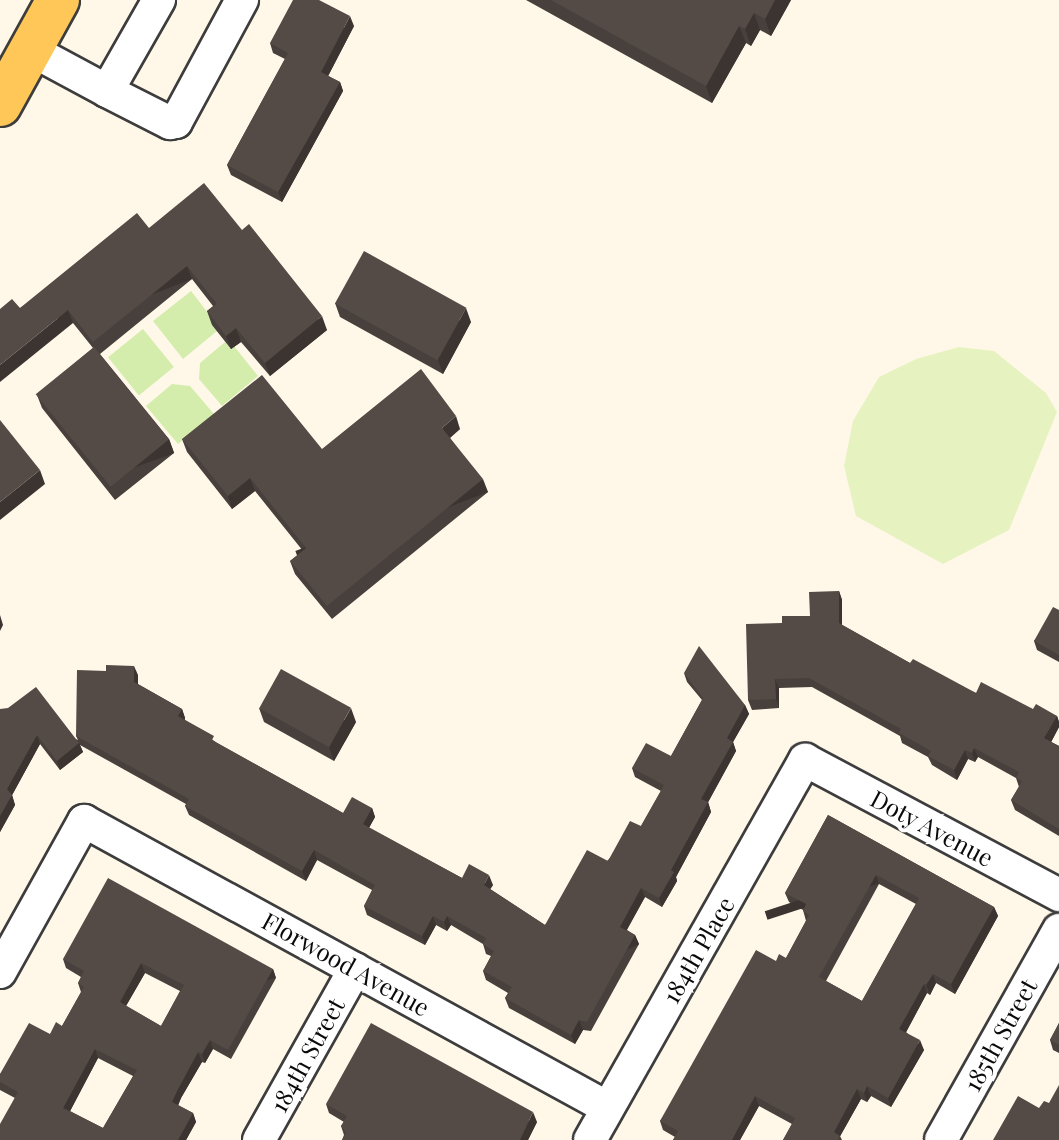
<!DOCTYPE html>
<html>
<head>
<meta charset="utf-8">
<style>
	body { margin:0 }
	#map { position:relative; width:1059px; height:1140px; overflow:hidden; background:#fff8e8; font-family:"Playfair Display",serif }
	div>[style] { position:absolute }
	.green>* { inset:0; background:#d4edad; transform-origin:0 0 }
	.pitch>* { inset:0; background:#e6f3c0 }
	.roads { filter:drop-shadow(2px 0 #3d3d3d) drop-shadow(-2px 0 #3d3d3d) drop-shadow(0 2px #3d3d3d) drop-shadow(0 -2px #3d3d3d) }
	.minor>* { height:32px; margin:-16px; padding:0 16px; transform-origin:16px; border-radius:16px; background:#fff }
	.major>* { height:42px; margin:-21px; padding:0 21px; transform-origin:21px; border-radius:21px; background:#ffc758 }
	.wall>* { inset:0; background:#48403c }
	.shaded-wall>* { inset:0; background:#3b3431; transform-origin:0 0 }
	.building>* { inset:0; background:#544a46; transform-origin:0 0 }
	span { translate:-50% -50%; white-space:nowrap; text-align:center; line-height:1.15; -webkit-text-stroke:8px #fff; paint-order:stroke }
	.street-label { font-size:24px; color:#0a0a0a }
</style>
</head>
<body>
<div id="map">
	<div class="green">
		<div style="clip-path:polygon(191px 291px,215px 322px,212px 325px,217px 331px,183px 359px,153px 321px)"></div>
		<div style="left:143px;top:329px;width:49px;height:45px;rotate:51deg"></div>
		<div style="clip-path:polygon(225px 342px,231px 349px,234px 346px,258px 376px,222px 406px,199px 379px,200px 363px)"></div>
		<div style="clip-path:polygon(172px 384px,190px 386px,214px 414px,178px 444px,146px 406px)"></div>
	</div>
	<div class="pitch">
		<div style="clip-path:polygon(959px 347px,994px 351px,1046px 393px,1057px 412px,1009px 530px,943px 564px,856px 516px,844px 466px,853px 421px,879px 377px,916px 359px)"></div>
	</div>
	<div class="roads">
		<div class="minor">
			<div style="left:31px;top:50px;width:86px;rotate:28.3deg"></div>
			<div style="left:107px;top:91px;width:105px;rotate:-60.3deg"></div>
			<div style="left:107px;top:91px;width:71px;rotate:26.9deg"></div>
			<div style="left:170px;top:123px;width:6px;rotate:-9deg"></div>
			<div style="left:176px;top:122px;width:139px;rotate:-61.6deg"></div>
			<div style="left:0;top:972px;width:173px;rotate:-60.9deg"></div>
			<div style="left:84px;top:821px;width:597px;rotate:28.71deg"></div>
			<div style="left:259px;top:1140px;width:196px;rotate:-60.7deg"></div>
			<div style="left:590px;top:1140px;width:437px;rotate:-60.5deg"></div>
			<div style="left:805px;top:760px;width:288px;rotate:28deg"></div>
			<div style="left:941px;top:1140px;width:241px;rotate:-60.7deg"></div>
		</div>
		<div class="major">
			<div style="left:0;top:105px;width:120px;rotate:-61.1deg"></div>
		</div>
	</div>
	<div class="wall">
		<div style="clip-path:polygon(526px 0,791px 0,771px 36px,760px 30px,751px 46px,746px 43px,712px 103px)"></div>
		<div style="clip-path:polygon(354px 26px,328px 76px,340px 82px,343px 91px,282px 202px,231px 175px,227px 165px,285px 59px,273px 53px,270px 43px)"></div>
		<div style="clip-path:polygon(149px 228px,242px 230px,327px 330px,270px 376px,241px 342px,231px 349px,212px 325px,207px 311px,213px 306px,192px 279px,100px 354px,169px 439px,174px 453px,115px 500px,42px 408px,37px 395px,93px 348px,73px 323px,20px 308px)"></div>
		<div style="clip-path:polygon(335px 303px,471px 322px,443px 374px,340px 317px)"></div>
		<div style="clip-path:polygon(460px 429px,450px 438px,488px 492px,332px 619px,295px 574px,290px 561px,303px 551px,255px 491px,232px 509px,187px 452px,182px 439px,322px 449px)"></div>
		<div style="clip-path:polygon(839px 591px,842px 600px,842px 625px,910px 663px,976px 693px,1057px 716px,1059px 722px,1059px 727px,1051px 742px,1059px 746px,1059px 836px,1015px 810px,1011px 800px,1019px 787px,1016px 778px,978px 757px,975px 762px,968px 759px,957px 780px,932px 765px,928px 757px,902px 743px,900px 736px,812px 687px,779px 688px,779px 708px,752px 710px,748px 700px,782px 623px,810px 616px)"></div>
		<div style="clip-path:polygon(1059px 610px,1059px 662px,1037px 650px,1034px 641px)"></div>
		<div style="clip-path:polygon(684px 673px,745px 705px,749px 714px,733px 742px,736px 751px,708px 802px,711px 812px,676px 877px,677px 881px,662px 907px,645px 897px,627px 930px,635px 935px,639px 944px,591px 1031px,583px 1030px,575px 1044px,509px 1008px,505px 998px,508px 993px,486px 980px,483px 971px,491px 956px,486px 954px,483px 944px,451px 925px,447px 931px,436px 925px,425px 945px,367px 915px,364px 906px,372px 890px,317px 860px,306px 881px,189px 815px,185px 806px,186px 804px,80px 745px,83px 752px,60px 770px,40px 744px,12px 795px,15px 805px,0 832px,0 709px,78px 740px,76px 736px,138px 675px,138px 684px,182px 709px,185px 718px,185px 720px,217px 743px,343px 813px,372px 808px,375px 817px,369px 828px,462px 878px,493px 885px,490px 889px,545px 925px,641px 826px,661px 791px,635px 777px,632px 768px,671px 756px,702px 700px,687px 682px)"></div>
		<div style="clip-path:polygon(259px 708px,356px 722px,334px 761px,264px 722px)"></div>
		<div style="clip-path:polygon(evenodd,828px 815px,994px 907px,998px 916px,955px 994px,936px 983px,930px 995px,927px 993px,906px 1032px,924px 1050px,891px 1107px,871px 1096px,867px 1102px,861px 1099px,840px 1136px,842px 1140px,783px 1140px,792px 1124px,759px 1106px,740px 1140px,673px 1140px,675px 1137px,663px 1130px,660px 1121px,776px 961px,786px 958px,806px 921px,803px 910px,789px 902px,785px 893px,828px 815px,879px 884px,916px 904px,862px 1001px,826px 981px,879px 884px)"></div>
		<div style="clip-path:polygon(evenodd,63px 959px,273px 969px,276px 978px,231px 1059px,213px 1049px,205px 1063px,202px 1062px,181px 1098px,178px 1105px,193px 1113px,196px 1122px,186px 1140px,0 1140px,15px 1098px,0 1090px,0 1074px,50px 1034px,62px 1026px,81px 992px,78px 983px,81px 977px,66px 968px,63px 959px,145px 973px,180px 991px,161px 1026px,126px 1006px,145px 973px,63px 959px,98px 1058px,133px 1076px,103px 1128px,70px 1111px,98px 1058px)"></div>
		<div style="clip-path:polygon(1059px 1023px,1059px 1053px,1053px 1050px,1050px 1040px)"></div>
		<div style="clip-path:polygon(326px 1104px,537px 1122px,528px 1140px,342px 1140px,344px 1135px,341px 1126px,344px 1122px,329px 1113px)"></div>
	</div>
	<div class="shaded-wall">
		<div style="clip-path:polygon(775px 0,791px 0,771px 36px,765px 19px)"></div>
		<div style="clip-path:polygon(754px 13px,760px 30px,751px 46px,745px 29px)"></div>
		<div style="clip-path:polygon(350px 16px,354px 26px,325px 82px,321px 72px)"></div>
		<div style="clip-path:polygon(739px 26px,746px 43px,712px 103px,706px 86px)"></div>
		<div style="clip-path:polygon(340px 82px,343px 91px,282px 202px,278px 192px)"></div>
		<div style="left:187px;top:266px;width:14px;height:121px;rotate:69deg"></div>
		<div style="clip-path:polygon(466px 308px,471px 322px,443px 374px,438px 360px)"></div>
		<div style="clip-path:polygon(68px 310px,73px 323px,0 382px,0 365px)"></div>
		<div style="clip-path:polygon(322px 316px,327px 330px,270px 376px,265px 363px)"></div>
		<div style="clip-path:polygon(236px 328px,241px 342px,231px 349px,226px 336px)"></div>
		<div style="clip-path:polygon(456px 416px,460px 429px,446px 441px,442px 428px)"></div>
		<div style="left:169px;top:439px;width:15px;height:75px;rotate:70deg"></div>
		<div style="clip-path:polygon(40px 470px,45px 484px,0 520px,0 502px)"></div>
		<div style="clip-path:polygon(250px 478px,255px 491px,232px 509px,228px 496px)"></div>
		<div style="left:483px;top:479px;width:14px;height:201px;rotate:69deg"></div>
		<div style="clip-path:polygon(839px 591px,842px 600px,842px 632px,839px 623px)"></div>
		<div style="clip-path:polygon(0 615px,3px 625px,0 631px)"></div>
		<div style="clip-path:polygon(134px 666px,138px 675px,138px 691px,134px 682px)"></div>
		<div style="clip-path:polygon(775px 679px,779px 688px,779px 708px,776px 699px)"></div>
		<div style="clip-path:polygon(745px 705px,749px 714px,733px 742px,736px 751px,705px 808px,701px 799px,727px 738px)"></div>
		<div style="clip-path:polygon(351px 708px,356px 722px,334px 761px,329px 747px)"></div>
		<div style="clip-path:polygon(182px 709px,185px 718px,182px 725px,178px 716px)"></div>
		<div style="clip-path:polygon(1057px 716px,1059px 722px,1059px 727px,1048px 748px,1044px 738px)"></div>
		<div style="clip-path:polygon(37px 735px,40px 744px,10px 799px,7px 789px)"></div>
		<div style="clip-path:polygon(79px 743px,83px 752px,60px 770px,57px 761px)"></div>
		<div style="clip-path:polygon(974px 748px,978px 757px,975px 762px,972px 753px)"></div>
		<div style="clip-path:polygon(965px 750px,968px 759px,957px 780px,954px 770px)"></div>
		<div style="clip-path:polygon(12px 795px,15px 805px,0 832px,0 816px)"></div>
		<div style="clip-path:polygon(708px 802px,711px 812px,676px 877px,677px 881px,662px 907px,659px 898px,671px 870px)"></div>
		<div style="clip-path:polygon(372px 808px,375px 817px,366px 833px,363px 824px)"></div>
		<div style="clip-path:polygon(314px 850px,317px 860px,306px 881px,302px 871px)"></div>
		<div style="clip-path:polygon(489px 875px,493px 885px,487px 894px,484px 885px)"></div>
		<div style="left:876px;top:875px;width:9px;height:117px;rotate:72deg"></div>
		<div style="clip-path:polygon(641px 888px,645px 897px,623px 936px,620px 927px)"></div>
		<div style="clip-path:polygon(994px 907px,998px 916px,955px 994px,951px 984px)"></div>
		<div style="clip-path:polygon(433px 916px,436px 925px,425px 945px,422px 936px)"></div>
		<div style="clip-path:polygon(447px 916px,451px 925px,447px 931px,444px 922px)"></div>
		<div style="left:635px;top:935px;width:10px;height:99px;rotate:66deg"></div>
		<div style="clip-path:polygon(141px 963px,145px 973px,123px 1011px,120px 1002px)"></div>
		<div style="left:273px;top:969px;width:9px;height:93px;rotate:72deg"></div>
		<div style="clip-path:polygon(933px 974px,936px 983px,930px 995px,926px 985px)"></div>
		<div style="clip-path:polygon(924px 984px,927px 993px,903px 1038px,899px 1029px)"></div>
		<div style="clip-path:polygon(579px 1020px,583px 1030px,575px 1044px,571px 1035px)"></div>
		<div style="clip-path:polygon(210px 1040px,213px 1049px,205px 1063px,202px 1054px)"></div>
		<div style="clip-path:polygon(920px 1040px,924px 1050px,891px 1107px,888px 1098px)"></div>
		<div style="clip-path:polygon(95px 1049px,98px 1058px,67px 1117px,63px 1108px)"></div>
		<div style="clip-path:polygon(198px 1052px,202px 1062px,181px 1098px,176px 1111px,172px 1102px,178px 1089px)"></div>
		<div style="clip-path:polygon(867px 1086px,871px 1096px,867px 1102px,864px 1093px)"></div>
		<div style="clip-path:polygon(857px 1089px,861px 1099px,838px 1140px,834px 1132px)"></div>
		<div style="clip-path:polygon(755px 1096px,759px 1106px,740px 1140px,732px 1140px)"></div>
		<div style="clip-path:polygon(533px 1112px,537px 1122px,528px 1140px,520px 1140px)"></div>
		<div style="clip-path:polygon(193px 1113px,196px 1122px,186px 1140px,178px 1140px)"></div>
	</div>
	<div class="building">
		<div style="clip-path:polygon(293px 0,319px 0,350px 16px,321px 72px,340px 82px,278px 192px,227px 165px,288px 53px,270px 43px)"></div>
		<div style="clip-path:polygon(551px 0,775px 0,765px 19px,754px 13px,745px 29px,739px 26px,706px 86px)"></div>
		<div style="clip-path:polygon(204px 183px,242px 230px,249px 224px,322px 316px,265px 363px,236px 328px,226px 336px,207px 311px,217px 304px,187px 266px,93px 342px,68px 310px,0 365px,0 309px,12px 299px,20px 308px,137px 213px,149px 228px)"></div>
		<div style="left:364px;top:251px;width:117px;height:60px;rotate:29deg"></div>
		<div style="left:94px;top:347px;width:119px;height:75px;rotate:51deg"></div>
		<div style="clip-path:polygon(421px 369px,456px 416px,442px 428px,483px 479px,327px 606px,290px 561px,306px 548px,250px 478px,228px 496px,182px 439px,262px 375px,322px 449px)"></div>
		<div style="clip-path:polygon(0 420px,40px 470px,0 502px)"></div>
		<div style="clip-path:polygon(839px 591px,839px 623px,910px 663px,913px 659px,976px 693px,981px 682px,1033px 709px,1036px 704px,1057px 716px,1044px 738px,1059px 746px,1059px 829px,1011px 800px,1022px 781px,1016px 778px,1019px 772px,974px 748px,972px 753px,965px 750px,954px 770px,928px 756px,931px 751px,899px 733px,901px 729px,809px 678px,775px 679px,776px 699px,748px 700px,746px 624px,782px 623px,782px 616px,810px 616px,809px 592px)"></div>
		<div style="clip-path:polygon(1053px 607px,1059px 610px,1059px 655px,1034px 641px)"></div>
		<div style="clip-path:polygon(699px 646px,745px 705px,727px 738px,733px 742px,701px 799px,708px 802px,671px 870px,674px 872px,659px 898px,641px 888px,620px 927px,635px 935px,587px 1022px,579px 1020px,571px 1035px,505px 998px,512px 987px,483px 971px,494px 951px,483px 944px,486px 938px,447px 916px,444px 922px,433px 916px,422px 936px,364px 906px,375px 885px,314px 850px,302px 871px,185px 806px,189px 799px,76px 736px,77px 670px,106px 671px,106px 665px,134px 666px,134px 682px,182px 709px,178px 716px,214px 736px,212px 740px,343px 813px,352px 797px,372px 808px,363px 824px,462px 878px,469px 864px,489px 875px,484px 885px,545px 925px,587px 850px,608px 861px,630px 821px,641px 826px,664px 785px,632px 768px,646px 743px,671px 756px,703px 698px,684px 673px)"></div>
		<div style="left:281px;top:669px;width:80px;height:45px;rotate:29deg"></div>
		<div style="clip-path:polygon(36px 687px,79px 743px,57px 761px,37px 735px,7px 789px,12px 795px,0 816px,0 709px,8px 708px)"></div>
		<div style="clip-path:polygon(evenodd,828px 815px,994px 907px,951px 984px,933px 974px,926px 985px,924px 984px,899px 1029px,920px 1040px,888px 1098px,867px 1086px,864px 1093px,857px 1089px,834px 1132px,840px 1136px,838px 1140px,783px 1140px,795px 1118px,755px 1096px,732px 1140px,673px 1140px,678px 1131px,660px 1121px,756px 950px,776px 961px,779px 954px,786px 958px,809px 915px,803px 911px,806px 904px,785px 893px,828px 815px,876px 875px,919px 898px,862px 1001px,819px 977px,876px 875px)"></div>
		<div style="clip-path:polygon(evenodd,108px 878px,273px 969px,228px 1050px,210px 1040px,202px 1054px,198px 1052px,178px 1089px,172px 1102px,193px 1113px,178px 1140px,0 1140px,0 1124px,18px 1092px,0 1082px,0 1074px,29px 1023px,50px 1034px,56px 1022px,62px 1026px,84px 987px,78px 983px,84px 971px,63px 959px,108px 878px,141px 963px,184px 985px,161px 1026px,120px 1002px,141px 963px,108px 878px,95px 1049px,137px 1070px,103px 1128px,63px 1108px,95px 1049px)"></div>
		<div style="clip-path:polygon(371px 1023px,533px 1112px,520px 1140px,342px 1140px,346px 1133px,341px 1126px,347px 1116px,326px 1104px)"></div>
		<div style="clip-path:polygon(1059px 1023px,1059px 1045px,1050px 1040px)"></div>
		<div style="clip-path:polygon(1059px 1085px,1059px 1140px,993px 1140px,1018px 1096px,1039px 1108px,1044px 1101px,1049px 1103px)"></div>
	</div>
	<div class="street-label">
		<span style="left:932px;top:828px;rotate:28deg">Doty Avenue</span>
		<span style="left:698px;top:950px;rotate:-60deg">184th Place</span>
		<span style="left:346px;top:964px;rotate:29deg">Florwood Avenue</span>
		<span style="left:1000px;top:1035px;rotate:-61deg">185th Street</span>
		<span style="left:307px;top:1055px;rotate:-61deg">184th Street</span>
	</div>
</div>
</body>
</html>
